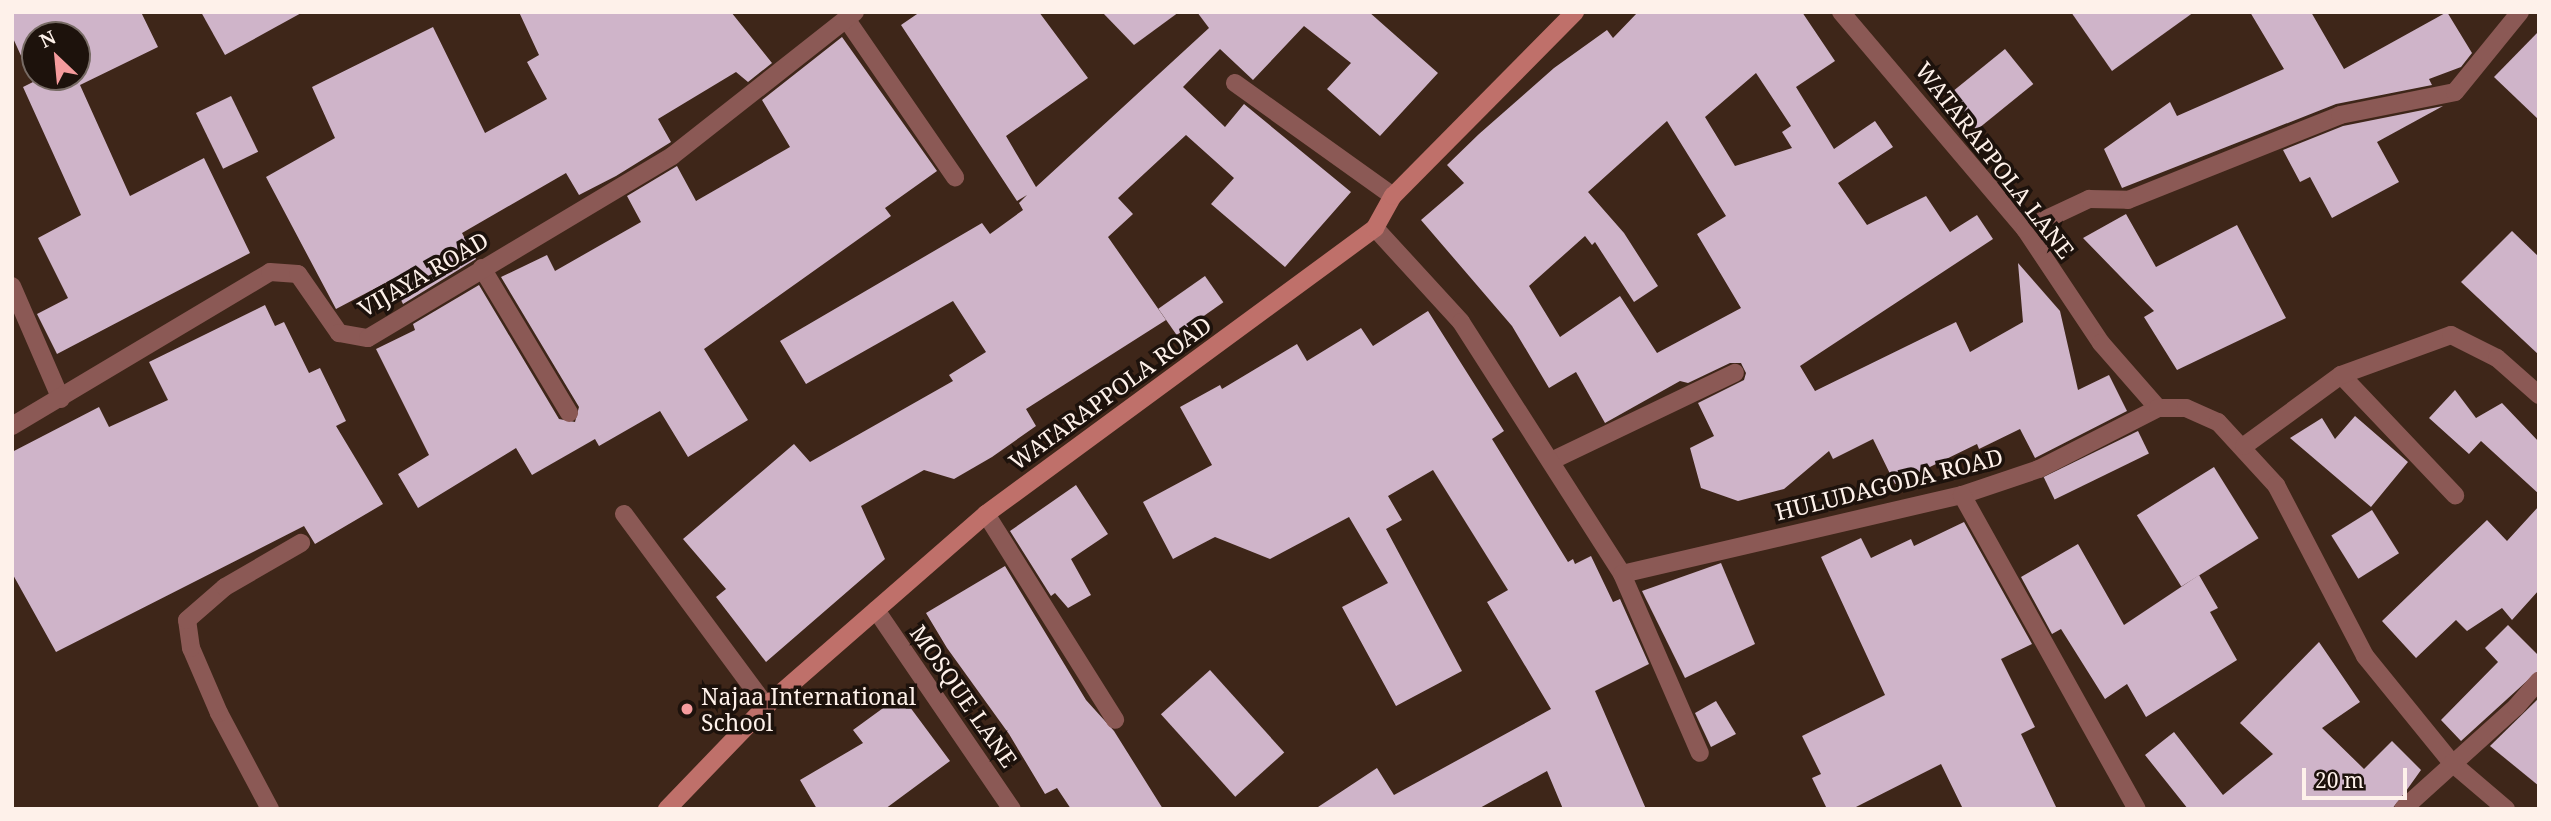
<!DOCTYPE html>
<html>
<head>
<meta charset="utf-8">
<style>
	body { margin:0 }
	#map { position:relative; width:2551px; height:821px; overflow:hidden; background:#3e2619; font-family:"Noto Serif",serif }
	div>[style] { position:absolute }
	.building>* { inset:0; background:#cfb4c9; transform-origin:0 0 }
	.lane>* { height:18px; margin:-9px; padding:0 9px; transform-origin:9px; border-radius:9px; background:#8b5955 }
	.street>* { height:18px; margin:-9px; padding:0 9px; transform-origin:9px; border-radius:9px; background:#8b5955 }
	.secondary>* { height:18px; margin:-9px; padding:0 9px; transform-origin:9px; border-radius:9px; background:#bf706a }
	.dots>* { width:19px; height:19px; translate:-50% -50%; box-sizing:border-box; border:4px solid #1d120c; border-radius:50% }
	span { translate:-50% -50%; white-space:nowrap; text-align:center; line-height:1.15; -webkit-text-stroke:7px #1d120c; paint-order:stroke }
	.street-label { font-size:23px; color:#fef1ea }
	.poi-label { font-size:23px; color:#fef1ea }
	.left { translate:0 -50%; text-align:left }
	.frame { position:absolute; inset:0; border:14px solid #fef1ea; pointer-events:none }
	.north { position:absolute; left:21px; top:21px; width:70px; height:70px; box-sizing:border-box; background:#1d120c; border:2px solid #776b65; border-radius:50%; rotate:334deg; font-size:19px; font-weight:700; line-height:28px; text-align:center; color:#fef1ea }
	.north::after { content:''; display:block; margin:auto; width:24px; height:32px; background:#f59b9d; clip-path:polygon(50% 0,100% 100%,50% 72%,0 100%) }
	.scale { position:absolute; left:2302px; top:768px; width:105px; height:32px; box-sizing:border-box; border:4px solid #fef1ea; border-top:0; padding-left:9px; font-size:21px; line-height:24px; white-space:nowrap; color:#fef1ea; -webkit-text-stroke:5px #1d120c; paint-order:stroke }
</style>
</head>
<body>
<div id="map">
	<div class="building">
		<div style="clip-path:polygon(evenodd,12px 12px,141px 12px,158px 47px,80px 85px,130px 196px,204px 158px,250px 253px,57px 354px,37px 314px,68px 298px,38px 238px,81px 215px,23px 87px,33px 82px,12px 36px,12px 12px,35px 35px,77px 35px,77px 77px,35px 77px,35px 35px)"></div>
		<div style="clip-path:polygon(201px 12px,303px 12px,225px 55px)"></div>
		<div style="clip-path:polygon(519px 12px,731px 12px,772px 63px,748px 82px,736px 72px,658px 119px,671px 142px,616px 176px,579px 195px,566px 173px,462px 233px,476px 259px,403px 304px,391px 280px,336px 309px,266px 177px,335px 138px,312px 87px,433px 27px,485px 133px,547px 99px,527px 62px,539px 55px)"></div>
		<div style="clip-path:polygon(920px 12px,1039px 12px,1088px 78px,1006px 136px,1036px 187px,1209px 28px,1197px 12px,1369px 12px,1438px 73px,1380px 136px,1327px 89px,1351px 63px,1304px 26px,1253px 80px,1220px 49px,1183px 87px,1225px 127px,1244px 104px,1351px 192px,1285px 267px,1211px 204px,1234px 178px,1186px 135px,1118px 198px,1133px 214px,1108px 237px,1166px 320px,1026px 409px,1036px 426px,992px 457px,954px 479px,924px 470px,861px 506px,885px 559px,766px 662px,716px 597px,726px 589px,683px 539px,794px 444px,810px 462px,953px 381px,949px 375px,986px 352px,953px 301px,806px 384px,780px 341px,982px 223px,990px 234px,1023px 210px,1019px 203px,1027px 195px,1017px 201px,901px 25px)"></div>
		<div style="clip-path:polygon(1102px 12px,1179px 12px,1134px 45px)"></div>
		<div style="clip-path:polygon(evenodd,1638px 12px,1802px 12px,1835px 61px,1796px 87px,1834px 149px,1875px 121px,1893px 147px,1838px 183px,1867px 225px,1926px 196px,1950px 232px,1977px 215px,1993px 239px,1800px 366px,1815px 391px,1956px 322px,1970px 352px,2023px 322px,2018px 263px,2060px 311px,2078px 390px,2109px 375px,2127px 411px,2035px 458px,2020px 429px,1979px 449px,1977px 444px,1895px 484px,1873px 439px,1833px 459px,1829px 451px,1784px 489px,1738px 501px,1701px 488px,1690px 448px,1714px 436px,1698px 403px,1744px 380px,1746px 373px,1741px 363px,1730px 363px,1688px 383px,1680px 381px,1605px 423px,1576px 372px,1549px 388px,1512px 326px,1421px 220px,1464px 183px,1447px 165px,1479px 134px,1554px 68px,1607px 30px,1613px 38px,1638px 12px,1756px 73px,1791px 126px,1782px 132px,1792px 148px,1735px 166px,1705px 117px,1756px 73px,1638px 12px,1667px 121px,1726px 216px,1697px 234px,1741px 308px,1657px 353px,1620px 296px,1560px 337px,1529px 286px,1585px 236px,1592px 245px,1595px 242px,1634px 302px,1658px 286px,1624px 233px,1588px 192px,1667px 121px)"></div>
		<div style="clip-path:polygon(2071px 12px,2194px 12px,2112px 71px)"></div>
		<div style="clip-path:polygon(2250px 12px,2311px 12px,2344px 69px,2447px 12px,2472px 53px,2461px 67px,2429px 79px,2432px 85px,2336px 104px,2122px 188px,2104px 149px,2170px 102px,2177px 116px,2284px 69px)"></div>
		<div style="clip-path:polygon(2539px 31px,2539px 120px,2494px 77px)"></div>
		<div style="clip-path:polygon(842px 37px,937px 171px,885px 208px,891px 216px,704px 349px,748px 420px,688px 457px,660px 411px,599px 446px,595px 439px,532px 475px,516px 448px,418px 508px,398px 474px,429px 455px,376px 349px,415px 330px,413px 324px,479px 285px,559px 419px,575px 422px,579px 407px,501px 277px,547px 255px,555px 271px,641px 222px,627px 196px,677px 166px,696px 201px,790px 147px,762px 100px)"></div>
		<div style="left:2005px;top:49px;width:45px;height:73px;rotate:51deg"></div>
		<div style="left:231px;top:96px;width:62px;height:39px;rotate:64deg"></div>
		<div style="clip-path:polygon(2443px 106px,2377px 142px,2399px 182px,2332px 218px,2310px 177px,2300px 182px,2283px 150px,2343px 126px)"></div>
		<div style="clip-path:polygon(2126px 214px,2156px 267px,2237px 225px,2286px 318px,2177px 370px,2144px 317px,2154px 311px,2083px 238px)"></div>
		<div style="clip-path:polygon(2512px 231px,2539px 257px,2539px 355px,2461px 282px)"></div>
		<div style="left:1205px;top:276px;width:32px;height:57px;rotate:55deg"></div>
		<div style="clip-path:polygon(265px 305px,275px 326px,284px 322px,309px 373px,320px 368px,346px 421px,336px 426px,383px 504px,315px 544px,304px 526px,56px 652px,12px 573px,12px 452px,99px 407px,109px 427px,168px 400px,149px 362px)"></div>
		<div style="clip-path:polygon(1428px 311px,1504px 431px,1492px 439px,1568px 562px,1573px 559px,1575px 564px,1591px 556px,1613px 602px,1620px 599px,1649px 664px,1595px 691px,1646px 809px,1563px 809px,1547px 771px,1478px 809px,1315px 809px,1377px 768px,1394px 795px,1551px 709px,1487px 602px,1508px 590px,1433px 470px,1388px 496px,1402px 520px,1386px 529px,1462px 671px,1396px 706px,1342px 607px,1388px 583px,1349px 517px,1270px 559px,1215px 537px,1173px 559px,1143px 502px,1212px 465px,1180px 407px,1220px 385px,1222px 389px,1297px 344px,1307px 361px,1361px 328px,1373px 346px)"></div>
		<div style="clip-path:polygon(2455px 390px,2476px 418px,2502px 403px,2539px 442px,2539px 494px,2481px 441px,2469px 454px,2429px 418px)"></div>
		<div style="clip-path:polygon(2355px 416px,2408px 462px,2371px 507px,2290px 438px,2322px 418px,2335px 439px)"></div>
		<div style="left:2138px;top:431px;width:25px;height:105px;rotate:64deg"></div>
		<div style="left:2214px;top:467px;width:84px;height:91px;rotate:58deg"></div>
		<div style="clip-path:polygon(1076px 485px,1108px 534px,1071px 559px,1091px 595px,1068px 608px,1055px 593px,1051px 596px,1010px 531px)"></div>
		<div style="clip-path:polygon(2539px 506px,2539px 590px,2512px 620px,2502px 608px,2467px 631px,2456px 620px,2416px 658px,2382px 621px,2487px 520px,2507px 541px)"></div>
		<div style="left:2372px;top:510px;width:51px;height:48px;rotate:58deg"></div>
		<div style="clip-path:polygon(1964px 522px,2032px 644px,2001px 659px,2035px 727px,2021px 734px,2057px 809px,1963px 809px,1941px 764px,1852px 809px,1827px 809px,1812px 778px,1821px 774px,1802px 736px,1885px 695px,1821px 557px,1861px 538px,1871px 558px,1911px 539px,1914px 546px)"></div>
		<div style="clip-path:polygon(2078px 544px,2124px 625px,2199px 575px,2218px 608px,2210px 612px,2237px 660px,2146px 717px,2127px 684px,2105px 699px,2061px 629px,2052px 634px,2021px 577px)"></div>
		<div style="clip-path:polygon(1721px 563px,1755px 644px,1685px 678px,1642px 591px)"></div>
		<div style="clip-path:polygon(1005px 566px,1086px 700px,1114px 731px,1163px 809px,1071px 809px,1057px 788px,1045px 794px,1009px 734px,947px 648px,926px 613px)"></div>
		<div style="clip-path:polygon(2508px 625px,2539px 656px,2539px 670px,2461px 741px,2441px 720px,2498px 662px,2485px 648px)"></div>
		<div style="clip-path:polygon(2319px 642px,2360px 702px,2322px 728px,2364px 769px,2392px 741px,2421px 770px,2406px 791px,2392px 809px,2188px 809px,2145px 755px,2174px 732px,2223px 795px,2273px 754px,2240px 723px)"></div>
		<div style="left:1210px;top:670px;width:111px;height:66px;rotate:48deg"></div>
		<div style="clip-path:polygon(901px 695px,950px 761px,885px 809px,817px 809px,800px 780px,863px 743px,853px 730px)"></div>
		<div style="clip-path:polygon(2539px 698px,2539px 786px,2490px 746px)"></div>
		<div style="clip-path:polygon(1716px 701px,1736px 734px,1711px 747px,1695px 713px)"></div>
	</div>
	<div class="lane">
		<div style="left:1551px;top:461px;width:204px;rotate:-25.6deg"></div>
	</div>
	<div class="street">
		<div style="left:1841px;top:12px;width:285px;rotate:49.7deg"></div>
		<div style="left:2025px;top:229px;width:137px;rotate:56.3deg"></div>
		<div style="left:2101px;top:343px;width:86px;rotate:48.8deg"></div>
		<div style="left:847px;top:20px;width:191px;rotate:55.5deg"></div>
		<div style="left:1235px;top:83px;width:194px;rotate:35.6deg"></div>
		<div style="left:1375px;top:228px;width:127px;rotate:47.5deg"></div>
		<div style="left:1461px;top:322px;width:299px;rotate:57.4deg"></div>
		<div style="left:1622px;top:574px;width:349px;rotate:-13.1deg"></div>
		<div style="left:1962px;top:495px;width:81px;rotate:-18.7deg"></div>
		<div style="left:2039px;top:469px;width:134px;rotate:-27.1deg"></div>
		<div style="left:2158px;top:408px;width:28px"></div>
		<div style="left:2186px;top:408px;width:35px;rotate:24deg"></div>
		<div style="left:2218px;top:422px;width:86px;rotate:47.4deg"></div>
		<div style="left:2276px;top:485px;width:193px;rotate:62.5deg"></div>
		<div style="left:2365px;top:656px;width:138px;rotate:50.9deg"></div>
		<div style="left:2452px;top:763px;width:71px;rotate:40.4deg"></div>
		<div style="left:2025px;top:229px;width:71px;rotate:-25.1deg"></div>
		<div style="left:2089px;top:199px;width:39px;rotate:1deg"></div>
		<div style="left:2128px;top:200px;width:228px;rotate:-21.8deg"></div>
		<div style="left:2340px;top:115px;width:117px;rotate:-11.3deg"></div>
		<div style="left:2455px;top:92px;width:103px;rotate:-50.9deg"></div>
		<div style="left:482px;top:268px;width:169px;rotate:59deg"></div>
		<div style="left:12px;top:286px;width:123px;rotate:66.6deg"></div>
		<div style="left:2341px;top:375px;width:166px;rotate:46.5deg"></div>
		<div style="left:12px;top:426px;width:300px;rotate:-30.8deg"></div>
		<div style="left:270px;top:272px;width:28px;rotate:4deg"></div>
		<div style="left:298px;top:274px;width:72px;rotate:55.2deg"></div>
		<div style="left:339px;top:333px;width:29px;rotate:10deg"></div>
		<div style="left:368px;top:338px;width:354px;rotate:-30.9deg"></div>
		<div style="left:672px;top:156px;width:233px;rotate:-38.2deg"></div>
		<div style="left:2244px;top:446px;width:120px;rotate:-36.2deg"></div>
		<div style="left:2341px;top:375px;width:117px;rotate:-20deg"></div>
		<div style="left:2451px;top:335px;width:51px;rotate:26.6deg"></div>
		<div style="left:2497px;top:358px;width:56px;rotate:41.4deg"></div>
		<div style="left:1962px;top:495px;width:359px;rotate:60.9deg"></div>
		<div style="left:624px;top:514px;width:239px;rotate:53.5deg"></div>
		<div style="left:986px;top:514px;width:243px;rotate:57.9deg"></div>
		<div style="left:1622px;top:574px;width:195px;rotate:66.5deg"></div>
		<div style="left:876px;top:610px;width:241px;rotate:55.7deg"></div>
		<div style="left:270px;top:809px;width:109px;rotate:-118deg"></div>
		<div style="left:219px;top:713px;width:71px;rotate:-113.3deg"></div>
		<div style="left:191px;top:648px;width:28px;rotate:-98deg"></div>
		<div style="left:187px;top:620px;width:50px;rotate:-41deg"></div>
		<div style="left:225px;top:587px;width:88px;rotate:-30.1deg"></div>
		<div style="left:2403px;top:809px;width:152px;rotate:-42.1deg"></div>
		<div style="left:2516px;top:707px;width:35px;rotate:-49deg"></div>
	</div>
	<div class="secondary">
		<div style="left:667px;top:809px;width:143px;rotate:-46.1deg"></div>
		<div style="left:766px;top:706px;width:292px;rotate:-41.1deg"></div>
		<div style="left:986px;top:514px;width:483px;rotate:-36.3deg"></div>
		<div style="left:1375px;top:228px;width:37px;rotate:-61deg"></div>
		<div style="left:1393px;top:196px;width:259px;rotate:-45.3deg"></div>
	</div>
	<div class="dots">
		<div style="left:687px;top:709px;background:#f59b9d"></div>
	</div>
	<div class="street-label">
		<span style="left:1995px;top:160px;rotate:52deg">WATARAPPOLA LANE</span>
		<span style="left:423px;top:274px;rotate:-30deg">VIJAYA ROAD</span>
		<span style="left:1110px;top:393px;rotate:-36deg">WATARAPPOLA ROAD</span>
		<span style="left:1889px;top:484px;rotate:-14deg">HULUDAGODA ROAD</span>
		<span style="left:964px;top:696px;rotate:55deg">MOSQUE LANE</span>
	</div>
	<div class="poi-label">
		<span class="left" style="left:701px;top:709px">Najaa International<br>School</span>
	</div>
	<div class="frame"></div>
	<div class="north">N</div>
	<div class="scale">20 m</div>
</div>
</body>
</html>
